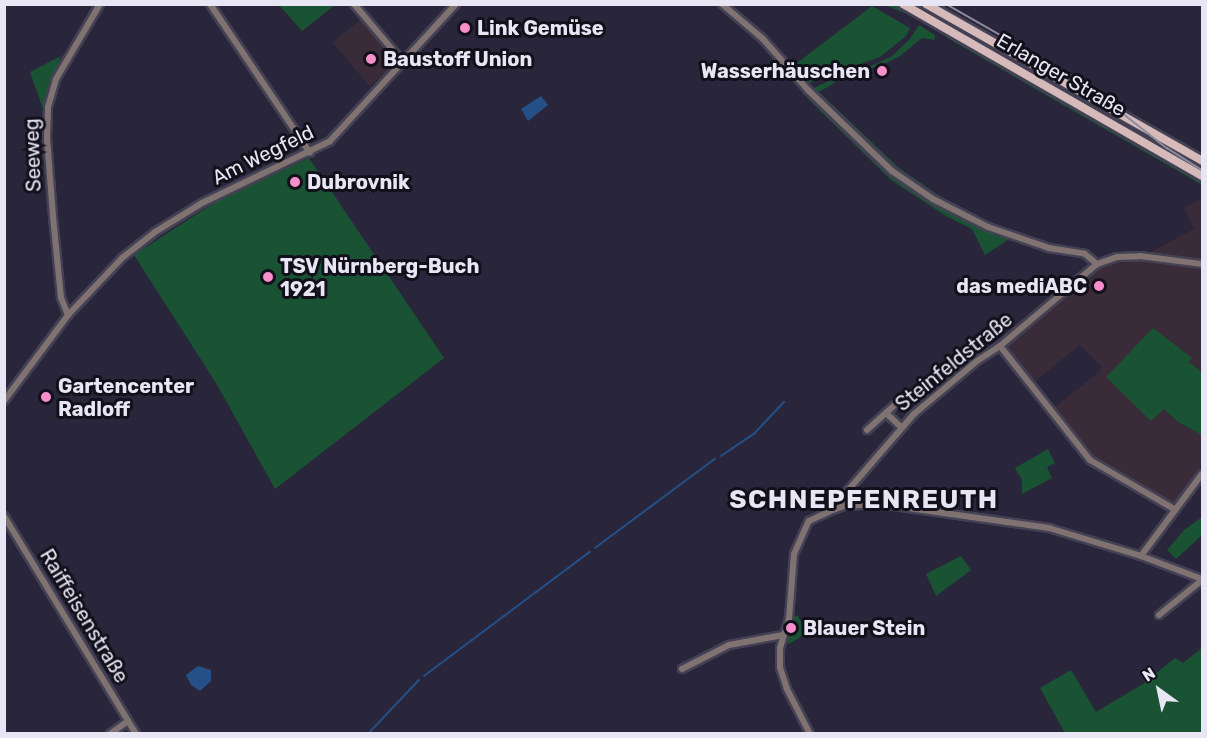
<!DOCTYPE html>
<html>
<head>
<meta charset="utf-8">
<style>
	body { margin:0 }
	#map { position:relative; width:1207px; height:738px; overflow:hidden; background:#29263b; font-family:Rubik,sans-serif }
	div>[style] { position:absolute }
	.commercial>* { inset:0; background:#392b38; transform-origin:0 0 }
	.green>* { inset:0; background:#1a5333 }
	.water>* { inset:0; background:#245087 }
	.stream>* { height:1.5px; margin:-0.75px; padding:0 0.75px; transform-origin:0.75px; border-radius:0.75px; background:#245087 }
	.roads { filter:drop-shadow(2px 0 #444155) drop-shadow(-2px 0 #444155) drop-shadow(0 2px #444155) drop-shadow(0 -2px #444155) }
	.minor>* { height:6px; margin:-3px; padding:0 3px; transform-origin:3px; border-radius:3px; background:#7f7271 }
	.major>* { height:8px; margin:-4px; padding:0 4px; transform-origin:4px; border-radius:4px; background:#d6baba }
	.tram>* { height:1.5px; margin:-0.75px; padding:0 0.75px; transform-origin:0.75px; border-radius:0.75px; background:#8d8b9c }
	.dots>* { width:16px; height:16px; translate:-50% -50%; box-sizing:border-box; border:3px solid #12101a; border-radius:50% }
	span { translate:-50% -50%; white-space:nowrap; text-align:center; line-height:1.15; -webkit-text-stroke:6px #12101a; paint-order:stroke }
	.poi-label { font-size:20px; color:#e8e6f4; font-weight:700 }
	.left { translate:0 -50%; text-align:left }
	.right { translate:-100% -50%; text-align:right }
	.street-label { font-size:20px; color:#e8e6f4 }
	.district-label { font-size:26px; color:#e8e6f4; font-weight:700; letter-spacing:1.5px }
	.frame { position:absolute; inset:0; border:6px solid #e8e6f4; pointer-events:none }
	.north { position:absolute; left:1129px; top:660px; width:60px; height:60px; -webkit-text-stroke:4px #12101a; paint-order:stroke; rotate:327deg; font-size:16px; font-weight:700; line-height:24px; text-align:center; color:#e8e6f4 }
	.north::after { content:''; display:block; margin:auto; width:21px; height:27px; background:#e8e6f4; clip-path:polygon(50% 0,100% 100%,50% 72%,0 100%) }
</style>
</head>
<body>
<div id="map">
	<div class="commercial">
		<div style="left:362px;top:18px;width:57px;height:38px;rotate:50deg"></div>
		<div style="clip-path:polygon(evenodd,1202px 198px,1202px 372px,1189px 362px,1192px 358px,1151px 421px,1164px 409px,1178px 422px,1202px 435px,1202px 465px,1170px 508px,1098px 469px,1033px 391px,1004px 346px,1100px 264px,1114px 258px,1143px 256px,1194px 229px,1184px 208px,1202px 198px,1080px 345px,1101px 366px,1099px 372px,1055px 407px,1035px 381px,1080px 345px)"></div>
	</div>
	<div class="green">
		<div style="clip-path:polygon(279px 5px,335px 5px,302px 31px)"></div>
		<div style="clip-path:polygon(885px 5px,896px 5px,1017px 72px,1202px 180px,1202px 185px,949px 39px,924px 21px)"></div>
		<div style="clip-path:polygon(932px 5px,940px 5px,1188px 145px,1202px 154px,1202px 159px)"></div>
		<div style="clip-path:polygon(872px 6px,910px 28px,906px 36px,880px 57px,809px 83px,793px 66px)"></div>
		<div style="clip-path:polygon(919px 25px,935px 35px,935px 40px,922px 38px,900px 56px,880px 66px,838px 76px,871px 66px,892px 56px,909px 40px)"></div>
		<div style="clip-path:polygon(61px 56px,43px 109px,30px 72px)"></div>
		<div style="clip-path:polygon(829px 81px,836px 82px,819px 92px,899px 168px,941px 197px,982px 219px,1018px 233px,985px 255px,972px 229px,946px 216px,891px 180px,807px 98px,814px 88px)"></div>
		<div style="clip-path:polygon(309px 158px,444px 358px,275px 489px,216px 383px,134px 255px,220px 199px)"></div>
		<div style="clip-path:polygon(1153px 328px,1192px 358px,1189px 362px,1202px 372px,1202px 435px,1178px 422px,1164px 409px,1151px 421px,1106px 377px)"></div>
		<div style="clip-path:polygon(1048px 449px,1055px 463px,1047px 467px,1052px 478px,1022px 494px,1022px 480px,1015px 468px)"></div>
		<div style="clip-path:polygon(1202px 517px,1202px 535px,1176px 559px,1167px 550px,1184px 530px)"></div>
		<div style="clip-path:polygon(961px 556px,971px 570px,936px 596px,926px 574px)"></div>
		<div style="clip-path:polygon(793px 616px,798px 616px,805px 630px,802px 636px,789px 644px,785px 640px)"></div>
		<div style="clip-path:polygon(1202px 648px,1202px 733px,1065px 733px,1040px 688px,1071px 670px,1096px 712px,1143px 684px,1175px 658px,1183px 663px)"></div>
	</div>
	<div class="water">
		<div style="clip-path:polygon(541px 96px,548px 105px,528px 121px,521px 109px)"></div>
		<div style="clip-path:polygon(198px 666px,211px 670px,211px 681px,200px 691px,191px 685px,186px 675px)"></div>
	</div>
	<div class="stream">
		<div style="left:721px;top:456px;width:40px;rotate:-34deg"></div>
		<div style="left:754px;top:434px;width:44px;rotate:-46.8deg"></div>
		<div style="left:595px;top:548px;width:149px;rotate:-36.6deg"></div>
		<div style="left:424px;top:676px;width:207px;rotate:-36.8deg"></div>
		<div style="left:368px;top:734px;width:74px;rotate:-46.6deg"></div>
	</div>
	<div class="roads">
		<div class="minor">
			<div style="left:210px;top:4px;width:179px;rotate:56.1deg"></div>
			<div style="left:354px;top:4px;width:75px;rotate:49.9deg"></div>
			<div style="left:722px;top:4px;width:54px;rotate:40.5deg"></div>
			<div style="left:763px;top:39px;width:68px;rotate:48.6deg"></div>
			<div style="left:808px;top:90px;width:117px;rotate:44deg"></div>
			<div style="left:892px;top:171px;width:50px;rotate:34.3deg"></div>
			<div style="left:933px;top:199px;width:62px;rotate:27deg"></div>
			<div style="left:988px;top:227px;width:65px;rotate:19deg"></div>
			<div style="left:1049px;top:248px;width:36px;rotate:9deg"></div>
			<div style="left:1085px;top:254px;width:16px;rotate:40deg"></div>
			<div style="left:68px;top:315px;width:18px;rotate:-112deg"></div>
			<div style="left:61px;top:298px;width:82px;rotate:-95.6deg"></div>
			<div style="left:53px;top:216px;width:78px;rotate:-94.4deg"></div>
			<div style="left:47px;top:138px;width:31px;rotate:-88deg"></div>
			<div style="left:48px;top:107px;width:29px;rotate:-74deg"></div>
			<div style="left:56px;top:79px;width:87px;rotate:-59.6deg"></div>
			<div style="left:1000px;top:346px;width:145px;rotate:51.7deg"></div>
			<div style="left:1090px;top:460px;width:99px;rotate:30.2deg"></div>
			<div style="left:4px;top:401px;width:107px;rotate:-53.3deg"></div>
			<div style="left:68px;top:315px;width:79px;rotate:-46.5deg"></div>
			<div style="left:122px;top:258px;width:42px;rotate:-38.2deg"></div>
			<div style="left:155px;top:232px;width:55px;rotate:-31.7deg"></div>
			<div style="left:202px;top:203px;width:142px;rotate:-25.8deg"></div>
			<div style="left:330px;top:141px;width:186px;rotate:-47.4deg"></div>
			<div style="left:886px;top:413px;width:21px;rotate:43deg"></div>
			<div style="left:867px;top:430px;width:38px;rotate:-42deg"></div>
			<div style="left:844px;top:506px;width:11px;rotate:-90deg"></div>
			<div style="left:844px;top:495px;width:107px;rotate:-49.2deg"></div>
			<div style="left:914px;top:414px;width:82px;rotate:-40.1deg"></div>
			<div style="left:977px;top:361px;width:27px;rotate:-33deg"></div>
			<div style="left:1000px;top:346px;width:127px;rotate:-40.2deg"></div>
			<div style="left:1097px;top:264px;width:21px;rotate:-19deg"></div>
			<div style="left:1117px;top:257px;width:23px;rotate:-2deg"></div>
			<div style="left:1140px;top:256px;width:63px;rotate:7.4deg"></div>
			<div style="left:4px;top:516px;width:255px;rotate:58.8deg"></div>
			<div style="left:1141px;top:556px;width:102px;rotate:-53.4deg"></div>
			<div style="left:1159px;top:615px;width:55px;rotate:-39.1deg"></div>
			<div style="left:682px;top:669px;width:53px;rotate:-27.1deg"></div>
			<div style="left:729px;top:645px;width:55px;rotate:-10.5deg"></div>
			<div style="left:110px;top:734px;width:22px;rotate:-36deg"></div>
			<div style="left:810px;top:734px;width:51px;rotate:-117.1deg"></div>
			<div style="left:787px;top:689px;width:23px;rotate:-108deg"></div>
			<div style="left:780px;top:667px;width:19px;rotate:-90deg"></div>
			<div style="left:780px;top:648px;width:30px;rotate:-73deg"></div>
			<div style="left:789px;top:619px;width:65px;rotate:-85.6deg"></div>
			<div style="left:794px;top:554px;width:36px;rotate:-66deg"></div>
			<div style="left:809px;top:521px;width:23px;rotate:-25deg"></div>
			<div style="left:830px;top:511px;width:15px;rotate:-20deg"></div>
			<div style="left:844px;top:506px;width:36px;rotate:-3deg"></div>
			<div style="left:880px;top:504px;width:171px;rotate:8.1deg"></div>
			<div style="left:1049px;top:528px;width:96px;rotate:16.9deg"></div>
			<div style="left:1141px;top:556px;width:65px;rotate:20.7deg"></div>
		</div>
		<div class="major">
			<div style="left:903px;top:4px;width:345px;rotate:29.9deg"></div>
			<div style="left:926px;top:4px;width:318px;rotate:29.6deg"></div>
		</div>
	</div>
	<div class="tram">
		<div style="left:946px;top:4px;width:158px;rotate:29.7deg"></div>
		<div style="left:1083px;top:82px;width:107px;rotate:38.2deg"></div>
		<div style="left:1167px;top:148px;width:41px;rotate:32.2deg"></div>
	</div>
	<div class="dots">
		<div style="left:465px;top:28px;background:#f98fca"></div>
		<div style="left:371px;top:59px;background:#f98fca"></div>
		<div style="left:882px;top:71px;background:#f98fca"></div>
		<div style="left:295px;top:182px;background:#f98fca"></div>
		<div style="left:268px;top:277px;background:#f98fca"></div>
		<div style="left:1099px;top:286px;background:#f98fca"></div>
		<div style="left:46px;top:397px;background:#f98fca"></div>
		<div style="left:791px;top:628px;background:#f98fca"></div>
	</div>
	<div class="poi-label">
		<span class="left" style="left:477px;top:28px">Link Gemüse</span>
		<span class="left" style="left:383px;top:59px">Baustoff Union</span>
		<span class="right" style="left:870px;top:71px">Wasserhäuschen</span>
		<span class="left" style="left:307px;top:182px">Dubrovnik</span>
		<span class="left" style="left:280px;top:278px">TSV Nürnberg-Buch<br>1921</span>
		<span class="right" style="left:1087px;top:286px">das mediABC</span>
		<span class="left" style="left:58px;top:398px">Gartencenter<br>Radloff</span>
		<span class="left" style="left:803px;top:628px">Blauer Stein</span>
	</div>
	<div class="street-label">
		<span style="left:1061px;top:75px;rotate:30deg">Erlanger Straße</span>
		<span style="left:33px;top:155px;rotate:-92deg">Seeweg</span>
		<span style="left:263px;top:155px;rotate:-26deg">Am Wegfeld</span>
		<span style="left:954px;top:362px;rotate:-39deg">Steinfeldstraße</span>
		<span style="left:84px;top:616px;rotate:59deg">Raiffeisenstraße</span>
	</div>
	<div class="district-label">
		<span style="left:864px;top:500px">SCHNEPFENREUTH</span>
	</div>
	<div class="frame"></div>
	<div class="north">N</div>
</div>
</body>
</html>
